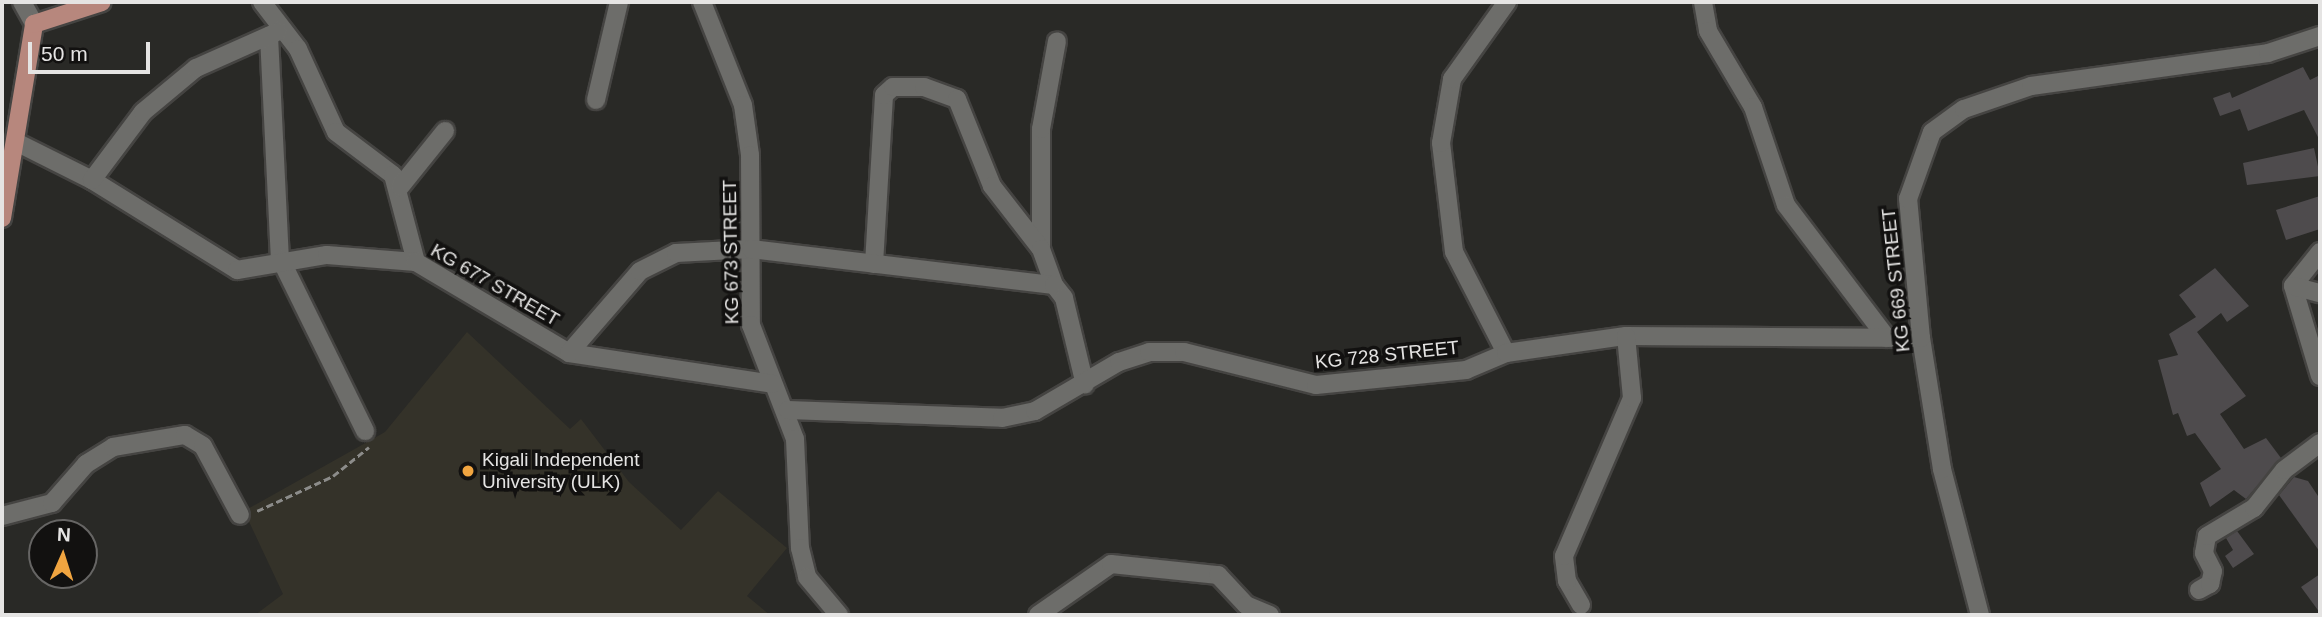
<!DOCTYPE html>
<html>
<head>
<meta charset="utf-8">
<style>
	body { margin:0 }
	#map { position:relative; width:2322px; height:617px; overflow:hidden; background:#292926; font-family:Arial,sans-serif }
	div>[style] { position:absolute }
	.built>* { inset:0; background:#343229 }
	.building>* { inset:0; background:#4e4b4d }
	.path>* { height:2.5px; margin-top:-1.25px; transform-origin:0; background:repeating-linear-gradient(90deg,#8c8c8a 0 7px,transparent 0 10.5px) }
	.roads { filter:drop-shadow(2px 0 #454442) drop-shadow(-2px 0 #454442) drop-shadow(0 2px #454442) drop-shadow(0 -2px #454442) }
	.minor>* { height:18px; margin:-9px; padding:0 9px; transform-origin:9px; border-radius:9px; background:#6d6d6a }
	.major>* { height:18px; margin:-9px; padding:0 9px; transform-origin:9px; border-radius:9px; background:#b7877d }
	.dots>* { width:19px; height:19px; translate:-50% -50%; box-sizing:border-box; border:4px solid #121110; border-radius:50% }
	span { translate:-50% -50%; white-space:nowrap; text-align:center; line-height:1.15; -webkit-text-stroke:7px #121110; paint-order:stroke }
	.street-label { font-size:19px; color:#e5e4e3 }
	.poi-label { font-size:19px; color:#e5e4e3 }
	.left { translate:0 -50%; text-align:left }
	.frame { position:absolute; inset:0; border:4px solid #e5e4e3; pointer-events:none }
	.north { position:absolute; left:28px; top:519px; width:70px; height:70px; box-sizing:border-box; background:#121110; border:2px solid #666564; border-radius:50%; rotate:3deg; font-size:19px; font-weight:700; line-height:28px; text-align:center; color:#e5e4e3 }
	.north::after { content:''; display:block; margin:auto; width:24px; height:32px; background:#f1a540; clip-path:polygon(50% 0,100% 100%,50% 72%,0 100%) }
	.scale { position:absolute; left:28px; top:42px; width:122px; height:32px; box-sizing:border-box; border:4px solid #e5e4e3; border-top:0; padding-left:9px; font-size:21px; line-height:24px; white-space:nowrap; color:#e5e4e3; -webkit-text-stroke:5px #121110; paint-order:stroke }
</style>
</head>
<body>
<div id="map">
	<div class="built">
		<div style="clip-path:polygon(467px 332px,570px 429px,581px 419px,629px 482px,681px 530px,718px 491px,787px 548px,747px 596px,770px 615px,255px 615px,283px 594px,244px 511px,385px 432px)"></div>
	</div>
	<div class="building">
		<div style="clip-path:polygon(2303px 67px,2310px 80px,2320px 75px,2320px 141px,2304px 110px,2248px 131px,2240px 109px,2220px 116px,2213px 98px,2230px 92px,2232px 98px)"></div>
		<div style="clip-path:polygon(2314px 148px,2320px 176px,2247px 185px,2243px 163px)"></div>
		<div style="clip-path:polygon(2320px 196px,2320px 229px,2286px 240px,2276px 210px)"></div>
		<div style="clip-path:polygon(2215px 268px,2249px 306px,2227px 322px,2221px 313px,2197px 332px,2246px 396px,2220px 414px,2244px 449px,2266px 438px,2281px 458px,2246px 499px,2234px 490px,2210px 507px,2200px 483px,2221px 469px,2195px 433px,2187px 436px,2178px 413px,2173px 415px,2158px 360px,2178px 355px,2169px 334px,2196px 317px,2179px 295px)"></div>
		<div style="clip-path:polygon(2294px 477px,2308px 481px,2320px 499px,2320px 552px,2279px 495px)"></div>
		<div style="clip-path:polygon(2237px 531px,2254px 554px,2233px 568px,2225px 556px,2233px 550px,2226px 538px)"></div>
		<div style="clip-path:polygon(2320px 574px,2320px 613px,2301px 587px)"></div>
	</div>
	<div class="path">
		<div style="left:257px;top:511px;width:84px;rotate:-24.7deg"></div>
		<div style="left:333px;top:476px;width:46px;rotate:-38.9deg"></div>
	</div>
	<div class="roads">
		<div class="minor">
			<div style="left:22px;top:2px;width:25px;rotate:61deg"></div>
			<div style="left:262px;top:2px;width:59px;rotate:52.5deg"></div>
			<div style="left:298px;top:49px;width:91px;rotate:65.4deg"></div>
			<div style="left:336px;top:132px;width:71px;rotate:37deg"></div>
			<div style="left:393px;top:175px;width:90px;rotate:75.2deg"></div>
			<div style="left:702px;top:2px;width:111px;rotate:68.3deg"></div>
			<div style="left:743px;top:105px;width:50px;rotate:82deg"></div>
			<div style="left:750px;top:155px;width:170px;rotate:89.7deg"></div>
			<div style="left:751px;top:325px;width:122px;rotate:68.9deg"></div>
			<div style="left:795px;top:439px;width:109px;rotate:87.4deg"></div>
			<div style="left:800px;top:548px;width:30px;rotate:76deg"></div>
			<div style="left:807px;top:577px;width:50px;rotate:49.9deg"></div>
			<div style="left:1703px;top:2px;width:29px;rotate:80deg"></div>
			<div style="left:1708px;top:31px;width:88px;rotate:59.4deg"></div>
			<div style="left:1753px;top:107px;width:103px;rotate:71.4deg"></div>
			<div style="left:1786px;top:205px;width:167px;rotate:52.8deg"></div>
			<div style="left:269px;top:36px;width:222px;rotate:87.2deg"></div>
			<div style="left:280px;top:258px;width:193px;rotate:63.8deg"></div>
			<div style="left:596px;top:100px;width:101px;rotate:-76.8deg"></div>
			<div style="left:18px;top:143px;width:83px;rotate:26.6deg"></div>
			<div style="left:92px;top:180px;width:171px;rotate:31.8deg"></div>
			<div style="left:237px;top:270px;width:91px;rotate:-9.5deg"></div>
			<div style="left:327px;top:255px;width:89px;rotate:4.5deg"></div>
			<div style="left:416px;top:262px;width:178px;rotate:30.7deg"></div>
			<div style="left:569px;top:353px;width:206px;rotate:8.6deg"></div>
			<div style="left:92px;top:180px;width:85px;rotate:-53.1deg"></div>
			<div style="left:143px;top:112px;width:69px;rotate:-39.7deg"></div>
			<div style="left:196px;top:68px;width:89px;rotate:-24deg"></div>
			<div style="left:400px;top:187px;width:72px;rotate:-51.2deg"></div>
			<div style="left:1041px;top:249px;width:120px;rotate:-90deg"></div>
			<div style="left:1041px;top:129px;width:89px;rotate:-79.7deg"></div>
			<div style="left:2320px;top:252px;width:43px;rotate:128.5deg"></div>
			<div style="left:2293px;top:286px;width:94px;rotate:73.3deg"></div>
			<div style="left:874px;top:264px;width:169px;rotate:-86.6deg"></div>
			<div style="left:884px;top:95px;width:12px;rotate:-42deg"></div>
			<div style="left:893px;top:87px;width:31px"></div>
			<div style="left:924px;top:87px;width:35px;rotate:20deg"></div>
			<div style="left:957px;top:99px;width:94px;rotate:68.1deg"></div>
			<div style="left:992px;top:186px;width:80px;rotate:52.1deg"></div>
			<div style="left:1041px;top:249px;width:38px;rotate:70deg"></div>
			<div style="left:2293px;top:286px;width:28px;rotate:15deg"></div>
			<div style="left:569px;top:353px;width:108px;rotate:-49.1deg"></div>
			<div style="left:640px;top:271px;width:40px;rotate:-26.6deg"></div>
			<div style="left:676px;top:253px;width:75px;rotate:-3.1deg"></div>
			<div style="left:751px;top:249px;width:305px;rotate:6.8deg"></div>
			<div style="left:1054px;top:285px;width:16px;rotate:52deg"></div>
			<div style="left:1064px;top:298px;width:89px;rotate:76.4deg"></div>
			<div style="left:1506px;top:353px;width:114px;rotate:-117.2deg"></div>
			<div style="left:1454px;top:252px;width:110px;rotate:-96.8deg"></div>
			<div style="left:1441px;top:143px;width:65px;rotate:-80.2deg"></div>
			<div style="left:1452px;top:79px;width:95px;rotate:-54.5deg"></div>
			<div style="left:788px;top:410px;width:214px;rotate:2.1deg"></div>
			<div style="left:1002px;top:418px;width:34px;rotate:-12deg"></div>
			<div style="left:1035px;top:411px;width:97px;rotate:-30.3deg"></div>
			<div style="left:1119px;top:362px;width:32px;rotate:-18deg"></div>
			<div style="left:1149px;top:352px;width:35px"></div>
			<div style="left:1184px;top:352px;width:136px;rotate:14deg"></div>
			<div style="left:1316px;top:385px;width:151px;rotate:-5.7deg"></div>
			<div style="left:1466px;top:370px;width:43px;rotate:-23deg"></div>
			<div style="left:1506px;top:353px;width:121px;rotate:-8.1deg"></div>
			<div style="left:1626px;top:336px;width:295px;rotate:0.4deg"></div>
			<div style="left:2px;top:516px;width:52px;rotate:-14.6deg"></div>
			<div style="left:52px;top:503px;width:52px;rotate:-48.9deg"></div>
			<div style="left:86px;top:464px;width:32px;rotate:-32deg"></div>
			<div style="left:113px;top:447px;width:73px;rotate:-9.5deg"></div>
			<div style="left:185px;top:435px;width:21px;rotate:31deg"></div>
			<div style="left:203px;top:446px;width:78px;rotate:61.8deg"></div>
			<div style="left:2199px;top:590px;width:13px;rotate:-29deg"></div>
			<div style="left:2210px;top:584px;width:13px;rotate:-77deg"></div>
			<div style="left:2213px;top:571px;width:20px;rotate:-117deg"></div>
			<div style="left:2204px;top:553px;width:17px;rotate:-80deg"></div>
			<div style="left:2207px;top:536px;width:55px;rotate:-30.8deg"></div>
			<div style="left:2254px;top:508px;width:48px;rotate:-51.7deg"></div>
			<div style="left:2284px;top:470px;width:45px;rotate:-36.9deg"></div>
			<div style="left:1581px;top:605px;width:28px;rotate:-120deg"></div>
			<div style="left:1567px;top:581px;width:25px;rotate:-97deg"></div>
			<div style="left:1564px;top:556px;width:172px;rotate:-66.7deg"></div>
			<div style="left:1632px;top:398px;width:62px;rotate:-95.5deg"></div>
			<div style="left:1038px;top:615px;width:89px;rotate:-34.9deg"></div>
			<div style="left:1111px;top:564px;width:108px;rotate:5.9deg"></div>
			<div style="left:1218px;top:575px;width:41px;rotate:47deg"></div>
			<div style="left:1246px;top:605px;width:26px;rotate:23deg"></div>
			<div style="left:1980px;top:615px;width:151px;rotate:-104.6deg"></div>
			<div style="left:1942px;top:469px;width:133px;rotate:-99.1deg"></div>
			<div style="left:1921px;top:338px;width:140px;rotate:-95.3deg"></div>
			<div style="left:1908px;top:199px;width:71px;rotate:-70.3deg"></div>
			<div style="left:1932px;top:132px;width:39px;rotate:-36deg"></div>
			<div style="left:1964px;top:109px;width:71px;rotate:-18.9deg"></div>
			<div style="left:2031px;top:86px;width:239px;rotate:-7.9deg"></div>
			<div style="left:2268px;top:53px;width:55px;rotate:-18.1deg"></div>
		</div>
		<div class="major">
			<div style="left:2px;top:218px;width:197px;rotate:-80.6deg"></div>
			<div style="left:34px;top:24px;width:71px;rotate:-17.9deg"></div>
		</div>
	</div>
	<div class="dots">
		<div style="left:468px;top:471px;background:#f1a540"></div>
	</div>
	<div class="street-label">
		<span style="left:731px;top:252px;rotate:-91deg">KG 673 STREET</span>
		<span style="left:1896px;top:280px;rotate:-96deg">KG 669 STREET</span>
		<span style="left:495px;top:285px;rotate:30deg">KG 677 STREET</span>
		<span style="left:1387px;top:355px;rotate:-6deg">KG 728 STREET</span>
	</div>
	<div class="poi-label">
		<span class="left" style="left:482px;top:471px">Kigali Independent<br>University (ULK)</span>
	</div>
	<div class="frame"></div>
	<div class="north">N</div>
	<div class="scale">50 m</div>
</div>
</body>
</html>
